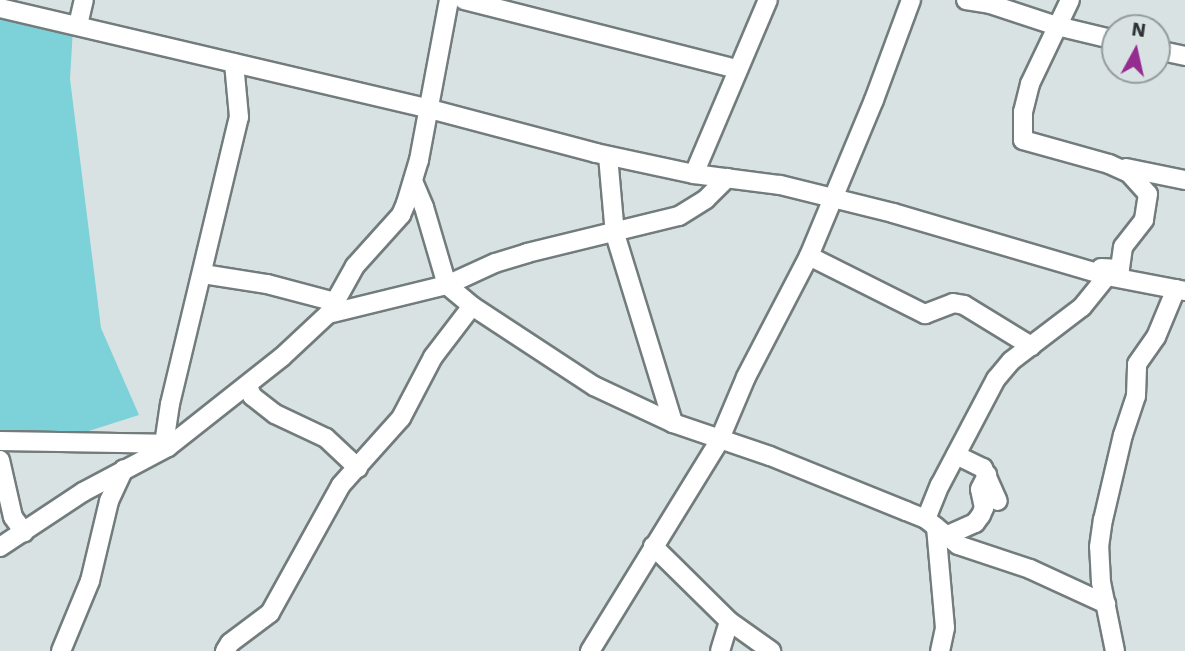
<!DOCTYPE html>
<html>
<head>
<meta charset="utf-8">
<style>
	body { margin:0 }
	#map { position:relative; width:1185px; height:651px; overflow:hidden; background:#d8e2e2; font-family:"Work Sans",sans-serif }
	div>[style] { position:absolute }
	.green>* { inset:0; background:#7dd1d8 }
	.roads { filter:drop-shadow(2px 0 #737c7d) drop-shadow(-2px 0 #737c7d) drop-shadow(0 2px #737c7d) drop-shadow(0 -2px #737c7d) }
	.minor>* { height:18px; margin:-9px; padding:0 9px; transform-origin:9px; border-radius:9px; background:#fff }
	span { translate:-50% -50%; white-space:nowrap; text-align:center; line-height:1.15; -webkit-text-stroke:5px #d8e2e2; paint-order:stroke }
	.north { position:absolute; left:1101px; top:14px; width:70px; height:70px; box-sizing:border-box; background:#d8e2e2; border:2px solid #949c9c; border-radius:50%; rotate:8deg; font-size:19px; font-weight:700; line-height:28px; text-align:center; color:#2e3233 }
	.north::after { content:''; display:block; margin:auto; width:24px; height:32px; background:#952c90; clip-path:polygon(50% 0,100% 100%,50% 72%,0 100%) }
</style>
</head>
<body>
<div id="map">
	<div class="green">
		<div style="clip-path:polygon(0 16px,73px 28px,70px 79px,101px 328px,139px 415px,48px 444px,0 443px)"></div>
	</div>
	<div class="roads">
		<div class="minor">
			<div style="left:464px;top:0;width:281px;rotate:14.2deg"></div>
			<div style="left:966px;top:0;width:24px;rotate:9deg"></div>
			<div style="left:990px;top:4px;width:71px;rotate:18.2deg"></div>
			<div style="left:1057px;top:26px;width:60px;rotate:13.6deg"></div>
			<div style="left:1070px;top:0;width:93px;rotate:115.5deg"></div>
			<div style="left:1030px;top:84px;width:29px;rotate:104deg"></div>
			<div style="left:1023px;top:112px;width:28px;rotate:90deg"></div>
			<div style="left:1023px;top:140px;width:89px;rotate:15.6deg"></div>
			<div style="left:1109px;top:164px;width:22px;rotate:24deg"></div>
			<div style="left:1129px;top:173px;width:28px;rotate:48deg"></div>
			<div style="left:1148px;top:194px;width:26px;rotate:99deg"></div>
			<div style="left:1144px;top:220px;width:34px;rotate:128deg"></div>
			<div style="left:1123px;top:247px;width:22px;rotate:98deg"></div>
			<div style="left:1120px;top:269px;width:19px;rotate:-177deg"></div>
			<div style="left:0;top:8px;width:442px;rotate:13.2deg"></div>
			<div style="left:430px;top:109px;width:172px;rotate:14.8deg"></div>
			<div style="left:596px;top:153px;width:100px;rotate:12.1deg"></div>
			<div style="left:694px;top:174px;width:87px;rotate:7.3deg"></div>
			<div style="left:780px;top:185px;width:116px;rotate:13.9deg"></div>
			<div style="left:893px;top:213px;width:223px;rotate:16.4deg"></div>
			<div style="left:1107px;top:276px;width:79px;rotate:10.9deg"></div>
			<div style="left:78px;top:25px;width:26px;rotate:-77deg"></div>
			<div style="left:1157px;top:50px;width:29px;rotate:12deg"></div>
			<div style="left:608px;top:156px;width:78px;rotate:84.9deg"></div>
			<div style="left:615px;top:234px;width:198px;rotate:72.9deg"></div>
			<div style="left:1126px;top:168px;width:60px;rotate:11.5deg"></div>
			<div style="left:694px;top:174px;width:189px;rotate:-67deg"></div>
			<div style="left:413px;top:181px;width:28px;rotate:67deg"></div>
			<div style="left:424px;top:207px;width:81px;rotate:73.6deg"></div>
			<div style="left:447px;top:285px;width:33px;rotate:40deg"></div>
			<div style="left:472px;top:306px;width:146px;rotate:33.3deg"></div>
			<div style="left:594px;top:386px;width:87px;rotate:25.1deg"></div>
			<div style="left:673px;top:423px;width:102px;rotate:18.8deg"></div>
			<div style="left:770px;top:456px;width:147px;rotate:22deg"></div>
			<div style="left:906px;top:511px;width:22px;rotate:22deg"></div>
			<div style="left:926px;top:519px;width:41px;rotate:39.1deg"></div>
			<div style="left:958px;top:545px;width:76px;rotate:18.4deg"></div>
			<div style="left:1030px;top:569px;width:84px;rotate:24.7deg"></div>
			<div style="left:809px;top:256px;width:130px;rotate:26.6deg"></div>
			<div style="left:925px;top:314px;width:30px;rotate:-21deg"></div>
			<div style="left:953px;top:303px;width:11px;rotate:10deg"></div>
			<div style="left:964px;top:305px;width:79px;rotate:31.5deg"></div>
			<div style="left:203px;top:274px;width:65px;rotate:8.9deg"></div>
			<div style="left:267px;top:284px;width:70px;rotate:14.8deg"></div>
			<div style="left:335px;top:302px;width:41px;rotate:-60.9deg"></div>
			<div style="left:355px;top:266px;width:69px;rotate:-48deg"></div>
			<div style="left:401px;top:215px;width:13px;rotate:-67deg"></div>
			<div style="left:406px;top:203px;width:45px;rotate:-73.2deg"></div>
			<div style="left:419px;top:160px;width:163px;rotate:-79.4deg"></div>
			<div style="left:248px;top:386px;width:11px;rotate:68deg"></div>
			<div style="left:252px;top:396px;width:29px;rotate:38deg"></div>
			<div style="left:275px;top:414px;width:56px;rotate:25.2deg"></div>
			<div style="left:326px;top:438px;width:44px;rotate:43.2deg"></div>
			<div style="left:0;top:441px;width:164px;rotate:1deg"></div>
			<div style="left:164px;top:444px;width:5px;rotate:37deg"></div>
			<div style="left:164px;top:444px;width:40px;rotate:-81.5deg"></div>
			<div style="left:170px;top:404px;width:295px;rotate:-76.5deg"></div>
			<div style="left:239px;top:117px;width:54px;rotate:-95.3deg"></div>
			<div style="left:956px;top:455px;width:30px;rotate:26deg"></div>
			<div style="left:983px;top:468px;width:36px;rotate:66deg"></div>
			<div style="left:0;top:460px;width:58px;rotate:77.2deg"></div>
			<div style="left:13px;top:517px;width:19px;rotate:54deg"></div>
			<div style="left:926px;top:519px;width:37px;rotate:-68deg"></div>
			<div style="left:940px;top:485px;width:120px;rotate:-62.2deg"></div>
			<div style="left:996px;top:379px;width:23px;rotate:-50deg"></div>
			<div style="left:1011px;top:361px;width:89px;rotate:-37.3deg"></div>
			<div style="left:1082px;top:307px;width:40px;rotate:-51deg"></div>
			<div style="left:936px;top:527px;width:101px;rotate:84.9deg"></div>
			<div style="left:945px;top:628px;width:24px;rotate:102deg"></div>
			<div style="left:948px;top:535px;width:30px;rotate:-24deg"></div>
			<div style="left:975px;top:523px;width:10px;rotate:-53deg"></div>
			<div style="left:981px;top:515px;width:8px;rotate:-67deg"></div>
			<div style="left:984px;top:508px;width:19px;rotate:-102deg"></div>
			<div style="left:980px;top:489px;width:16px;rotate:-63deg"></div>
			<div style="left:653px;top:546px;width:107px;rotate:44.6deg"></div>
			<div style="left:729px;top:621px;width:52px;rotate:35.5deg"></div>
			<div style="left:0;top:547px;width:100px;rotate:-33.5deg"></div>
			<div style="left:83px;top:492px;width:96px;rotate:-27.9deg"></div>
			<div style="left:168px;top:447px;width:145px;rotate:-38.3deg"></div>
			<div style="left:282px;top:357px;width:63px;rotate:-43.1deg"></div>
			<div style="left:328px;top:314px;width:122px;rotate:-13.7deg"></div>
			<div style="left:447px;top:285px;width:53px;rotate:-24.6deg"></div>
			<div style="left:495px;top:263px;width:34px;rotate:-17deg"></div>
			<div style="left:527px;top:253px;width:156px;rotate:-13.7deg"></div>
			<div style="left:679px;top:216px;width:32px;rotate:-32deg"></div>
			<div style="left:706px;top:199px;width:30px;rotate:-45deg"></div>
			<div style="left:61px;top:651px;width:76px;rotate:-67.5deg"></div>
			<div style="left:90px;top:581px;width:82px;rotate:-76.6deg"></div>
			<div style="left:109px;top:501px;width:35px;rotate:-65deg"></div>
			<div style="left:225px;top:651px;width:9px;rotate:-58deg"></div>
			<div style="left:230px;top:643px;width:50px;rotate:-36.9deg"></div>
			<div style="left:270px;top:613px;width:146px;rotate:-61deg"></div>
			<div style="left:341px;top:485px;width:90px;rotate:-48.2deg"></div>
			<div style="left:401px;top:418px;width:69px;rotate:-62.3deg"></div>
			<div style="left:433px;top:357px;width:64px;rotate:-52.6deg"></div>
			<div style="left:590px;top:651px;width:246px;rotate:-58.4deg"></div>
			<div style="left:719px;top:441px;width:69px;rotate:-67.1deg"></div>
			<div style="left:746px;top:377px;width:136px;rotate:-62.5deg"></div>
			<div style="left:809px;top:256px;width:169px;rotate:-67.4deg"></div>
			<div style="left:874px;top:100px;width:107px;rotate:-69.7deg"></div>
			<div style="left:720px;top:651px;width:31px;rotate:-73deg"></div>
			<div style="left:1115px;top:651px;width:70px;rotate:-101.5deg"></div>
			<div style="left:1101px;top:582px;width:35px;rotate:-93deg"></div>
			<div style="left:1099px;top:547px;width:27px;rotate:-82deg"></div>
			<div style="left:1103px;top:520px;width:87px;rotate:-76.8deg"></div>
			<div style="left:1123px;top:435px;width:41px;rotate:-71.6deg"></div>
			<div style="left:1136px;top:396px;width:32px;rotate:-88deg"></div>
			<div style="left:1137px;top:364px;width:33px;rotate:-55deg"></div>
			<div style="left:1156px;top:337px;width:52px;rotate:-67.4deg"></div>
		</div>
	</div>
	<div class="north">N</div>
</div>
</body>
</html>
